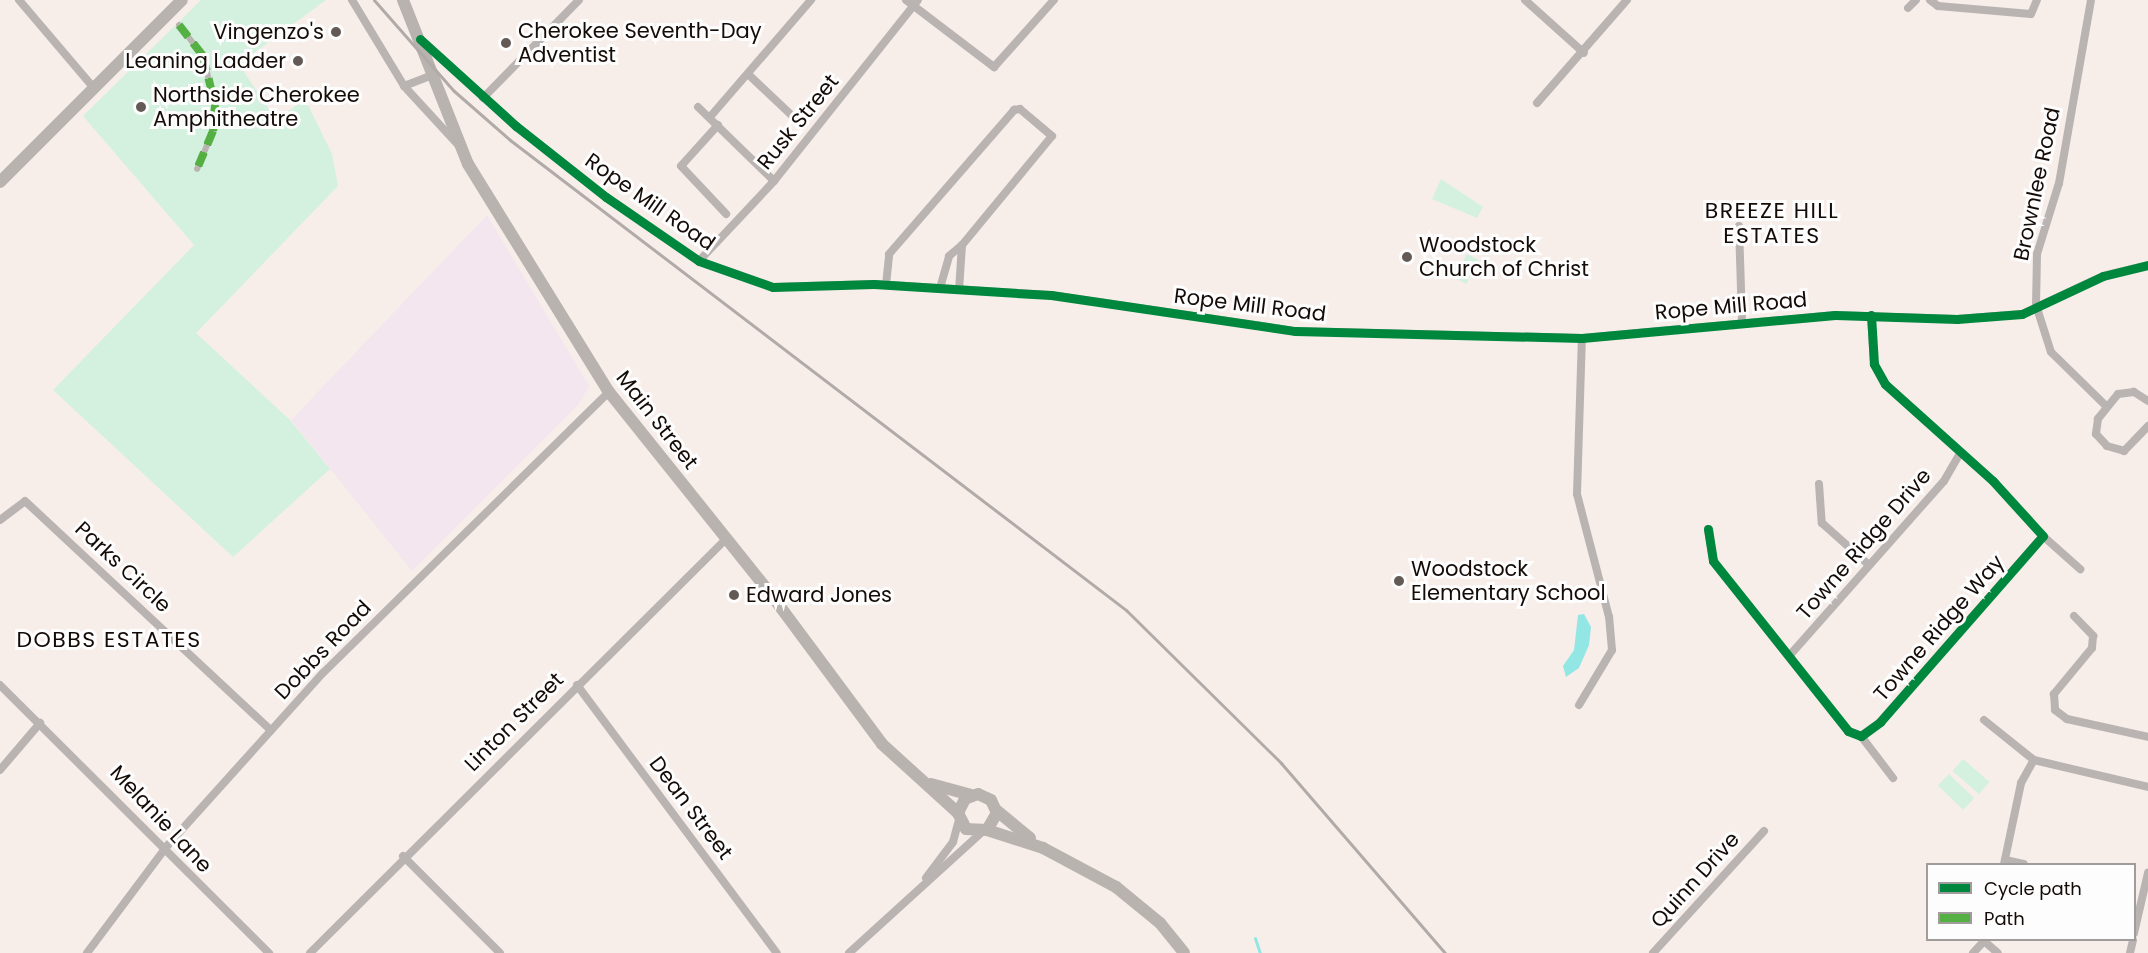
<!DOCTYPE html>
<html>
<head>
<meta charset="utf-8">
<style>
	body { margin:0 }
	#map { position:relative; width:2148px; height:953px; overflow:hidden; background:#f7eeea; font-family:Poppins,sans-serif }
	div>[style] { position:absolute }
	.education>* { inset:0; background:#f3e6ee }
	.green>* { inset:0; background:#d3f1de; transform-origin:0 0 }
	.water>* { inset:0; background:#92e6e4 }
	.stream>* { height:3px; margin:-1.5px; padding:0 1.5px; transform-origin:1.5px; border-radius:1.5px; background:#92e6e4 }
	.pedestrian>* { height:6px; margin:-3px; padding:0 3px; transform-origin:3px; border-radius:3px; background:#b9b4b2 }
	.minor>* { height:8px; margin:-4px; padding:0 4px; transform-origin:4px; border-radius:4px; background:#b9b4b2 }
	.secondary>* { height:12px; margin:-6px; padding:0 6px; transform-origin:6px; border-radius:6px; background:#b9b3b0 }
	.rail>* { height:3px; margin:-1.5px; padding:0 1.5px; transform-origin:1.5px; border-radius:1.5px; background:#b0aba9 }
	.quiet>* { height:8px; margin-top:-4px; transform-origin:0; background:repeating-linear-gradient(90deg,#55b044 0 15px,transparent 0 23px) }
	.cycleway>* { height:9px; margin:-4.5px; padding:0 4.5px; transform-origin:4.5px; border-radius:4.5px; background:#00873e }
	.dots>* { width:16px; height:16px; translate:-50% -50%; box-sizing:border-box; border:3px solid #fdfdfd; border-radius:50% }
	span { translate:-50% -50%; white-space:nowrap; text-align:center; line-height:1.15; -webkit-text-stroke:6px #fdfdfd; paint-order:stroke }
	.poi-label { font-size:21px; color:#140b07 }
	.left { translate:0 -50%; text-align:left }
	.right { translate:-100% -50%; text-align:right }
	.street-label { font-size:21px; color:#140b07 }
	.neighbourhood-label { font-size:22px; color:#140b07; letter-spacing:1.5px }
	.legend { position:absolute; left:1926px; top:863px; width:210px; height:78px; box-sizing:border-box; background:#fdfdfd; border:2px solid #a09c9b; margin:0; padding:8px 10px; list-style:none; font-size:18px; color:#140b07 }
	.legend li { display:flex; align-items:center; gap:12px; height:30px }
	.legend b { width:30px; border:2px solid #a09c9b }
</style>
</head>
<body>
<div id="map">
	<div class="education">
		<div style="clip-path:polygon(487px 215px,589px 386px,579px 404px,412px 571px,291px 420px)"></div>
	</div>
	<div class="green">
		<div style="clip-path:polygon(201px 0,326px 0,239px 64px,276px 120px,305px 99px,332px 154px,338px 186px,196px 333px,290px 420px,330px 469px,233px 557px,53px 390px,194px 245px,83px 116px)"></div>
		<div style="clip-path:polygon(1441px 179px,1483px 207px,1477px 218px,1432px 199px)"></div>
		<div style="left:1467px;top:254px;width:13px;height:27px;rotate:27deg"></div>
		<div style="left:1963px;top:759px;width:35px;height:16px;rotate:41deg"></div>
		<div style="left:1949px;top:774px;width:35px;height:16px;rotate:44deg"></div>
	</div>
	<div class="water">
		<div style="clip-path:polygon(1584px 614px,1591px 627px,1589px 645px,1579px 668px,1566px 677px,1563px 666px,1574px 650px,1578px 615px)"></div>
	</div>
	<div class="stream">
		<div style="left:1255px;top:938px;width:16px;rotate:72deg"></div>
	</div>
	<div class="pedestrian">
		<div style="left:179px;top:25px;width:39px;rotate:52deg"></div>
		<div style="left:203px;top:56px;width:50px;rotate:76.2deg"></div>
		<div style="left:215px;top:105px;width:26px;rotate:94deg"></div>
		<div style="left:213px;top:131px;width:41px;rotate:112.8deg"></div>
	</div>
	<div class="minor">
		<div style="left:19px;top:0;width:114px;rotate:49.6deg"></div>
		<div style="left:352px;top:0;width:100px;rotate:58.8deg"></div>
		<div style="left:404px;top:86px;width:83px;rotate:47.4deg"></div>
		<div style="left:906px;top:0;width:111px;rotate:37.3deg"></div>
		<div style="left:994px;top:67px;width:90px;rotate:-48.2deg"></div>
		<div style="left:1525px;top:0;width:79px;rotate:41.9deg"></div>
		<div style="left:1930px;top:0;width:10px;rotate:37deg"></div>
		<div style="left:1938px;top:6px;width:93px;rotate:4.9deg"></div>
		<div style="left:2031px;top:14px;width:15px;rotate:-67deg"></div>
		<div style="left:2091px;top:0;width:186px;rotate:99.9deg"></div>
		<div style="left:2059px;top:183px;width:74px;rotate:107.2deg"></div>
		<div style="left:2037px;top:254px;width:51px;rotate:91.1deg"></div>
		<div style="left:2036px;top:305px;width:49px;rotate:72.3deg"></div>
		<div style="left:2051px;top:352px;width:77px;rotate:44.5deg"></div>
		<div style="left:1908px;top:8px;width:11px;rotate:-45deg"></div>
		<div style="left:420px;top:39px;width:130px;rotate:42.2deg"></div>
		<div style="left:516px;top:126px;width:115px;rotate:38.3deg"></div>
		<div style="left:606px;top:197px;width:113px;rotate:34.5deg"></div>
		<div style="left:699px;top:261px;width:78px;rotate:19.4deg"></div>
		<div style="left:773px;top:287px;width:101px;rotate:-1.7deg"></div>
		<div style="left:874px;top:284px;width:177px;rotate:3.6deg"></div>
		<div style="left:1051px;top:295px;width:247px;rotate:8.4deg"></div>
		<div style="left:1295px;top:331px;width:287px;rotate:1.4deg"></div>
		<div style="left:1582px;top:338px;width:254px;rotate:-5.2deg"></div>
		<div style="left:1835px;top:315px;width:122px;rotate:1.9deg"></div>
		<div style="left:1957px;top:319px;width:65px;rotate:-4.4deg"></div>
		<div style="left:2022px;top:314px;width:89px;rotate:-25.1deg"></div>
		<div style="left:2103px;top:276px;width:46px;rotate:-13.7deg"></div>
		<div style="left:748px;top:74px;width:74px;rotate:43.4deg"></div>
		<div style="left:404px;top:86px;width:30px;rotate:-21deg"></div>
		<div style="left:483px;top:98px;width:137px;rotate:-45.6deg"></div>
		<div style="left:1537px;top:103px;width:137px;rotate:-48.9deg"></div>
		<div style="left:698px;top:107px;width:106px;rotate:44.2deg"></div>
		<div style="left:710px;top:117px;width:155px;rotate:-49.2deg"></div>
		<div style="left:718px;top:125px;width:55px;rotate:132.1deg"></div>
		<div style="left:681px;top:166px;width:66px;rotate:46.8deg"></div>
		<div style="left:1739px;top:226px;width:95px;rotate:88.2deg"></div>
		<div style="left:699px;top:261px;width:110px;rotate:-46.8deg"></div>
		<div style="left:774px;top:181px;width:231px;rotate:-51.5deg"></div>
		<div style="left:886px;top:285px;width:31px;rotate:-84deg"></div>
		<div style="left:889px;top:254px;width:191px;rotate:-49deg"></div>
		<div style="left:1014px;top:110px;width:6px;rotate:-9deg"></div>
		<div style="left:1020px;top:109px;width:42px;rotate:40.2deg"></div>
		<div style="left:1052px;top:136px;width:141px;rotate:129.5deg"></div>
		<div style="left:940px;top:288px;width:33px;rotate:-74deg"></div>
		<div style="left:949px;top:256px;width:17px;rotate:-40deg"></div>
		<div style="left:962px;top:245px;width:45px;rotate:93.8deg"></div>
		<div style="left:2148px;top:401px;width:17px;rotate:-147deg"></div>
		<div style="left:2134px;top:392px;width:16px;rotate:173deg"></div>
		<div style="left:2118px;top:394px;width:32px;rotate:129deg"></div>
		<div style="left:2098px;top:419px;width:15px;rotate:98deg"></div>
		<div style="left:2096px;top:434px;width:16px;rotate:47deg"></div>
		<div style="left:2107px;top:446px;width:18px;rotate:16deg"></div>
		<div style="left:2124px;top:451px;width:35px;rotate:-46deg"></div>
		<div style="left:1819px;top:484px;width:39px;rotate:86deg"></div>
		<div style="left:1822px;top:523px;width:63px;rotate:41.8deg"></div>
		<div style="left:0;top:520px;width:31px;rotate:-37deg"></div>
		<div style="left:25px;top:501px;width:336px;rotate:43deg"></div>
		<div style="left:1708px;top:529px;width:32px;rotate:81deg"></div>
		<div style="left:1713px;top:561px;width:217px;rotate:51.5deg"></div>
		<div style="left:1848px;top:731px;width:14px;rotate:21deg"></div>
		<div style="left:1861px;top:736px;width:24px;rotate:-36deg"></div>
		<div style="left:1880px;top:722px;width:247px;rotate:-48.8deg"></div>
		<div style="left:2043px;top:536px;width:74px;rotate:-132.3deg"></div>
		<div style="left:1993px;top:481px;width:145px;rotate:-138.1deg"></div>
		<div style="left:1885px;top:384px;width:23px;rotate:-119deg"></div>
		<div style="left:1874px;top:364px;width:49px;rotate:-93.5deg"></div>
		<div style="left:2043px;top:536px;width:50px;rotate:41.7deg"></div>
		<div style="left:2074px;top:616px;width:28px;rotate:46deg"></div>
		<div style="left:2093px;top:636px;width:12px;rotate:95deg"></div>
		<div style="left:2092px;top:648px;width:60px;rotate:129.6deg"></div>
		<div style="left:2054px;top:694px;width:16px;rotate:86deg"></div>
		<div style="left:2055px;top:710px;width:15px;rotate:37deg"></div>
		<div style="left:2067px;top:719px;width:83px;rotate:12.5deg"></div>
		<div style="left:1790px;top:655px;width:232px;rotate:-48.5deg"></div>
		<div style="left:1944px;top:481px;width:32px;rotate:-60deg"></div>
		<div style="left:0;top:685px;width:380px;rotate:44.9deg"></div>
		<div style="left:577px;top:685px;width:334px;rotate:53.3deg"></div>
		<div style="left:1579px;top:705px;width:64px;rotate:-59deg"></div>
		<div style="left:1612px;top:650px;width:33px;rotate:-95deg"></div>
		<div style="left:1609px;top:617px;width:127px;rotate:-104.6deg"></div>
		<div style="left:1577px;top:494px;width:156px;rotate:-88.2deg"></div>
		<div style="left:1984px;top:720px;width:64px;rotate:38.7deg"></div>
		<div style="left:2034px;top:760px;width:117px;rotate:13.3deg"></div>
		<div style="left:1861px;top:736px;width:53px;rotate:52.7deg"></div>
		<div style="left:0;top:770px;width:62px;rotate:-49.6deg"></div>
		<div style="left:403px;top:856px;width:137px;rotate:45deg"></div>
		<div style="left:2005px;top:860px;width:19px;rotate:12deg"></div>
		<div style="left:2004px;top:864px;width:83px;rotate:-78.1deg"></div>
		<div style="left:2021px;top:783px;width:26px;rotate:-61deg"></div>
		<div style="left:926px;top:878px;width:45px;rotate:-53.1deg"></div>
		<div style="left:953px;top:842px;width:23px;rotate:-75deg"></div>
		<div style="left:2134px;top:933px;width:62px;rotate:-76.9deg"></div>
		<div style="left:1984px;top:941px;width:18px;rotate:41deg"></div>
		<div style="left:87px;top:953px;width:134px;rotate:-53.2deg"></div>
		<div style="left:167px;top:846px;width:233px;rotate:-48deg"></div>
		<div style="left:323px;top:673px;width:401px;rotate:-44.5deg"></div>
		<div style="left:310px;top:953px;width:588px;rotate:-44.86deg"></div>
		<div style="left:849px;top:953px;width:178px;rotate:-42.3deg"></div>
		<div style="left:1653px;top:953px;width:165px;rotate:-47.7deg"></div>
		<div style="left:1973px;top:953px;width:18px;rotate:-47deg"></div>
		<div style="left:2130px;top:953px;width:13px;rotate:-77deg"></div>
	</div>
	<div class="secondary">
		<div style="left:403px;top:0;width:176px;rotate:68.4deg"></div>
		<div style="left:468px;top:164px;width:268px;rotate:58.3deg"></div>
		<div style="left:609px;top:392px;width:253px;rotate:51.3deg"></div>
		<div style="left:767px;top:589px;width:193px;rotate:53.4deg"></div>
		<div style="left:882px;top:744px;width:103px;rotate:42.2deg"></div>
		<div style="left:958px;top:813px;width:18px;rotate:63deg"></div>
		<div style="left:966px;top:829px;width:21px;rotate:3deg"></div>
		<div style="left:987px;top:830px;width:20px;rotate:-60deg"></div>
		<div style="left:997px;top:813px;width:14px;rotate:-115deg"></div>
		<div style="left:991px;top:800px;width:14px;rotate:-155deg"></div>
		<div style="left:978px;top:794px;width:14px;rotate:159deg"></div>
		<div style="left:965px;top:799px;width:16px;rotate:117deg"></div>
		<div style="left:0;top:182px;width:257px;rotate:-45deg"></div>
		<div style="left:931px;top:784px;width:41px;rotate:15.4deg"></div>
		<div style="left:996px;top:810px;width:44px;rotate:39.5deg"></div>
		<div style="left:987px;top:830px;width:59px;rotate:17.8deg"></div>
		<div style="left:1043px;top:848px;width:83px;rotate:28.1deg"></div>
		<div style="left:1116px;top:887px;width:57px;rotate:39.3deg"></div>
		<div style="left:1160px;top:923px;width:38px;rotate:51deg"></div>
	</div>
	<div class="rail">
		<div style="left:374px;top:0;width:121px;rotate:48.7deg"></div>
		<div style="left:454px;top:91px;width:74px;rotate:41.2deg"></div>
		<div style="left:510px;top:140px;width:775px;rotate:37.34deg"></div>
		<div style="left:1126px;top:610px;width:218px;rotate:44.6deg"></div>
		<div style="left:1281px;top:763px;width:251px;rotate:49.2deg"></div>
	</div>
	<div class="quiet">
		<div style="left:179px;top:25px;width:39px;rotate:52deg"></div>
		<div style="left:203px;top:56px;width:50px;rotate:76.2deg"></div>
		<div style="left:215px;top:105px;width:26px;rotate:94deg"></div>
		<div style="left:213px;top:131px;width:41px;rotate:112.8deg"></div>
	</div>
	<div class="cycleway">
		<div style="left:420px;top:39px;width:130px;rotate:42.2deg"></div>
		<div style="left:516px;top:126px;width:115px;rotate:38.3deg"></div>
		<div style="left:606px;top:197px;width:113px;rotate:34.5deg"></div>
		<div style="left:699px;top:261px;width:78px;rotate:19.4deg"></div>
		<div style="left:773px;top:287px;width:101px;rotate:-1.7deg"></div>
		<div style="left:874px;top:284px;width:177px;rotate:3.6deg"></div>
		<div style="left:1051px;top:295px;width:247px;rotate:8.4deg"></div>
		<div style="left:1295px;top:331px;width:287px;rotate:1.4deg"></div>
		<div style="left:1582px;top:338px;width:254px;rotate:-5.2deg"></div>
		<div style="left:1835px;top:315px;width:122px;rotate:1.9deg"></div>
		<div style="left:1957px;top:319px;width:65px;rotate:-4.4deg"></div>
		<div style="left:2022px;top:314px;width:89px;rotate:-25.1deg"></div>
		<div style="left:2103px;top:276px;width:46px;rotate:-13.7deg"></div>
		<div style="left:1708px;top:529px;width:32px;rotate:81deg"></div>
		<div style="left:1713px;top:561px;width:217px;rotate:51.5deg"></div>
		<div style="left:1848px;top:731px;width:14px;rotate:21deg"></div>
		<div style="left:1861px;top:736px;width:24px;rotate:-36deg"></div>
		<div style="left:1880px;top:722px;width:247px;rotate:-48.8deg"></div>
		<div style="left:2043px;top:536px;width:74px;rotate:-132.3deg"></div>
		<div style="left:1993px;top:481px;width:145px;rotate:-138.1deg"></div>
		<div style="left:1885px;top:384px;width:23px;rotate:-119deg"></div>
		<div style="left:1874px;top:364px;width:49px;rotate:-93.5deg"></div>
	</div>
	<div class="dots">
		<div style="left:336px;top:32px;background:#635a56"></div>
		<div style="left:506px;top:43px;background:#635a56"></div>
		<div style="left:298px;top:61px;background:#635a56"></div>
		<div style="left:141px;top:107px;background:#635a56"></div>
		<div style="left:1407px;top:257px;background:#635a56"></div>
		<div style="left:1399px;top:581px;background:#635a56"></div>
		<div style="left:734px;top:595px;background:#635a56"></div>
	</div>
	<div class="poi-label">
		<span class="left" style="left:518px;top:43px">Cherokee Seventh-Day<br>Adventist</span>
		<span class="right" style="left:324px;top:32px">Vingenzo's</span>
		<span class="right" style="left:286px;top:61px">Leaning Ladder</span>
		<span class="left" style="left:153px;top:107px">Northside Cherokee<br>Amphitheatre</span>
		<span class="left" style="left:1419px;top:257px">Woodstock<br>Church of Christ</span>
		<span class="left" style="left:1411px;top:581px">Woodstock<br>Elementary School</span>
		<span class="left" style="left:746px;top:595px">Edward Jones</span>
	</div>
	<div class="street-label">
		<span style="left:798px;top:122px;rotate:-51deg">Rusk Street</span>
		<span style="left:2037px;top:184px;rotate:-78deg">Brownlee Road</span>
		<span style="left:650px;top:202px;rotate:35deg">Rope Mill Road</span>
		<span style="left:1250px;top:305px;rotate:7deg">Rope Mill Road</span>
		<span style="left:1731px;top:306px;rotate:-5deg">Rope Mill Road</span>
		<span style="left:657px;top:420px;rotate:52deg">Main Street</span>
		<span style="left:1864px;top:544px;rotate:-49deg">Towne Ridge Drive</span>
		<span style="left:123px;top:567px;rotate:43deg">Parks Circle</span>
		<span style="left:1939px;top:628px;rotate:-49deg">Towne Ridge Way</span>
		<span style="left:323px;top:650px;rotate:-46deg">Dobbs Road</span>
		<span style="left:514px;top:722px;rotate:-45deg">Linton Street</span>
		<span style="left:691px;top:808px;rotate:53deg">Dean Street</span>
		<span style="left:161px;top:819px;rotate:47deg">Melanie Lane</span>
		<span style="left:1695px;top:880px;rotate:-48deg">Quinn Drive</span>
	</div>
	<div class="neighbourhood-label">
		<span style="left:1772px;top:223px">BREEZE HILL<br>ESTATES</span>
		<span style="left:109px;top:640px">DOBBS ESTATES</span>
	</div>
	<ul class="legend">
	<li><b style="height:8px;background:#00873e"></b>Cycle path</li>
	<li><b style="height:8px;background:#55b044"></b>Path</li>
	</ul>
</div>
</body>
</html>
